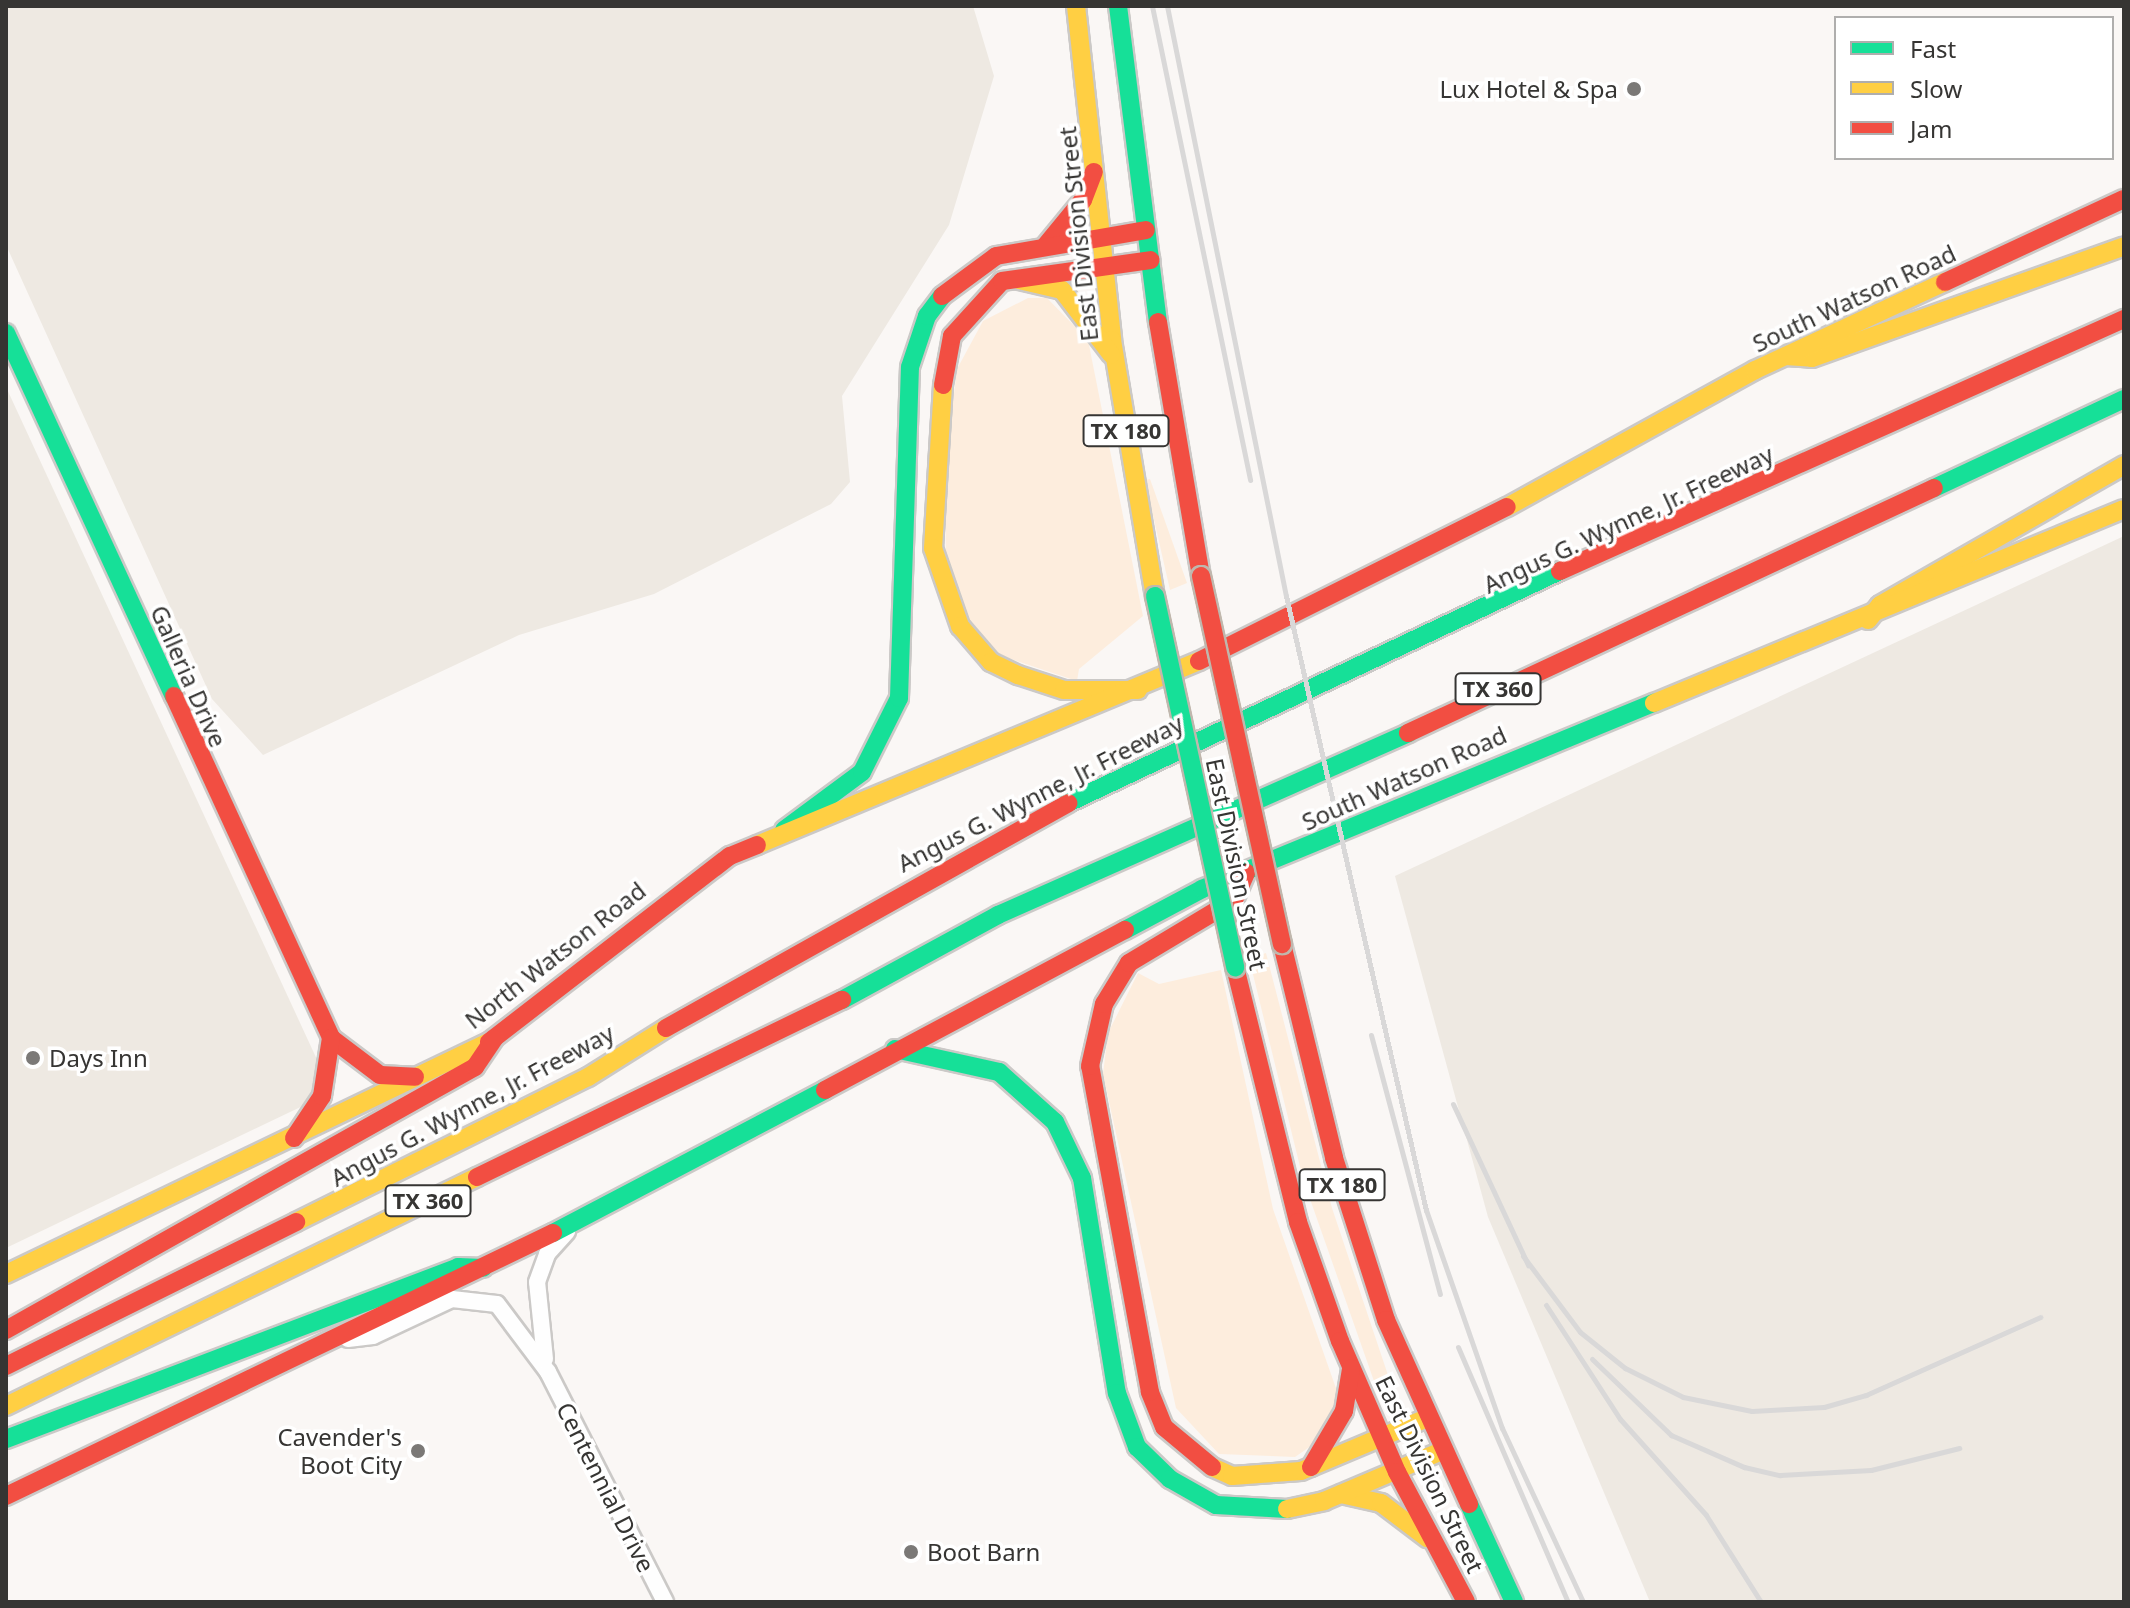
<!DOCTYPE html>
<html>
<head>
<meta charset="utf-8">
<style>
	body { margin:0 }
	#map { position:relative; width:2130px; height:1608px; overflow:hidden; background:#faf7f5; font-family:"Noto Sans",sans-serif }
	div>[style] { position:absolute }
	.built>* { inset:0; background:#eee9e2 }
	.green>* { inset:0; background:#fdeddd }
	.roads { filter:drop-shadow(2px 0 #cbc9c7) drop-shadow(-2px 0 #cbc9c7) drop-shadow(0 2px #cbc9c7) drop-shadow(0 -2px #cbc9c7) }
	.street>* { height:16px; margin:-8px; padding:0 8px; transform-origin:8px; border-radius:8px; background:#fefefe }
	.fast>* { height:18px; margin:-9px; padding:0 9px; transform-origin:9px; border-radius:9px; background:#16e098 }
	.slow>* { height:18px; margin:-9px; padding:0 9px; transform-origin:9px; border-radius:9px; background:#ffcf43 }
	.jam>* { height:18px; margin:-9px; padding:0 9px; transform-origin:9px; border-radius:9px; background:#f24e42 }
	.rail>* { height:5px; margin:-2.5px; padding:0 2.5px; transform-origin:2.5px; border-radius:2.5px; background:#d9d8d8 }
	.bridges { filter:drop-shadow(2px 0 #c0b7ad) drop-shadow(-2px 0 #c0b7ad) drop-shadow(0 2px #c0b7ad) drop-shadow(0 -2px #c0b7ad) }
	.fast-bridge>* { height:18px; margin:-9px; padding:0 9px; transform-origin:9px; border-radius:9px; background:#16e098 }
	.jam-bridge>* { height:18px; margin:-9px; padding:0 9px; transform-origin:9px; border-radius:9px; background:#f24e42 }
	.dots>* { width:22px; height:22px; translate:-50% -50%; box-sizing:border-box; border:4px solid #fff; border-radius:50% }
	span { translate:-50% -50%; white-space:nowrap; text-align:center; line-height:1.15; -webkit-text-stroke:7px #fff; paint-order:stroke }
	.shield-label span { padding:2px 6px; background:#fff; border:2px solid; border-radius:6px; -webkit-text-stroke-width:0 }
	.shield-label { font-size:22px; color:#363533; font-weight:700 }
	.poi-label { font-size:24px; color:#363533 }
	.right { translate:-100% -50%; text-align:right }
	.left { translate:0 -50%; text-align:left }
	.street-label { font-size:24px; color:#363533 }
	.frame { position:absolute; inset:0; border:8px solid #363533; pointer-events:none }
	.legend { position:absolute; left:1834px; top:16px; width:280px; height:144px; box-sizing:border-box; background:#fff; border:2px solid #afaead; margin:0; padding:10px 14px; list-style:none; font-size:24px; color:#363533 }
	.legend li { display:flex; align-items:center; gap:16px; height:40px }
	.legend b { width:40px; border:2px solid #afaead }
</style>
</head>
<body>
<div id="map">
	<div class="built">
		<div style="clip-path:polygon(6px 6px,973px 6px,994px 76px,949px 225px,842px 396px,850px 482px,831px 504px,654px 594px,519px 635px,263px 755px,212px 699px,6px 245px)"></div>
		<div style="clip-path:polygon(6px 387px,332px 1092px,6px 1248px)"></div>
		<div style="clip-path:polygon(2124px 536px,2124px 1602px,1650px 1602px,1488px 1217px,1395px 876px)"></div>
	</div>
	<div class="green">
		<div style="clip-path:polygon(1028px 298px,1047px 298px,1088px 340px,1143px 616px,1079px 669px,1077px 681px,1002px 656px,964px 617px,946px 573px,945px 470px,957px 369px,983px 321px)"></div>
		<div style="clip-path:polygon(1150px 479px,1187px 583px,1170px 590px,1145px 480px)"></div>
		<div style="clip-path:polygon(1266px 953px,1332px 1208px,1397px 1402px,1389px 1403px,1375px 1384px,1303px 1179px,1249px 958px)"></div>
		<div style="clip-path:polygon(1221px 970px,1273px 1209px,1338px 1394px,1321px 1439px,1295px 1457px,1219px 1454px,1176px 1408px,1103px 1074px,1108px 1033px,1138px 973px,1159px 984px)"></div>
	</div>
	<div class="roads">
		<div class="street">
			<div style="left:348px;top:1339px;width:25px;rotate:-7deg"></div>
			<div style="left:373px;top:1336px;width:87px;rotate:-25.1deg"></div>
			<div style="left:452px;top:1299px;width:45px;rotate:6.3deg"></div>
			<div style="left:497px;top:1304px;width:85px;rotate:53.1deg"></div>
			<div style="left:548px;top:1372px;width:258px;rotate:63deg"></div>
			<div style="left:545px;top:1359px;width:77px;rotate:-95.9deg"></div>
			<div style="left:537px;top:1282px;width:30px;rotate:-70deg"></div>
			<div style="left:547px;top:1254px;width:30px;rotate:-48deg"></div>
		</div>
		<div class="fast">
			<div style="left:1118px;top:6px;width:319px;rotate:82.8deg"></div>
			<div style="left:6px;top:333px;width:400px;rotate:65.2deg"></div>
			<div style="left:1934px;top:488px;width:210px;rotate:-25.1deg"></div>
			<div style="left:1068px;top:803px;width:544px;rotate:-25.25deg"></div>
			<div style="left:784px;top:830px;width:97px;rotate:-36.6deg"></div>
			<div style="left:862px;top:772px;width:83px;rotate:-63.4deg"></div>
			<div style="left:899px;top:698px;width:331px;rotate:-88.1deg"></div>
			<div style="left:910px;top:367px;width:54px;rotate:-71.6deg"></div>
			<div style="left:927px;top:316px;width:25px;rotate:-53deg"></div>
			<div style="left:1125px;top:930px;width:87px;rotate:-28deg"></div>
			<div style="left:1202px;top:889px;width:489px;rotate:-22.4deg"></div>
			<div style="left:842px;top:1000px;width:178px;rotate:-28.6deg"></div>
			<div style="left:998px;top:915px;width:449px;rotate:-23.9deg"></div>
			<div style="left:895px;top:1049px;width:107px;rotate:12.5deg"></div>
			<div style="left:999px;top:1072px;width:75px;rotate:41.8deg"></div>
			<div style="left:1055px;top:1122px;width:62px;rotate:64.3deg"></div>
			<div style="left:1082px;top:1178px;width:218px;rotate:80.8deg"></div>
			<div style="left:1117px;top:1393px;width:58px;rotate:69.7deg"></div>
			<div style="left:1137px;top:1447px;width:46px;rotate:44.1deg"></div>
			<div style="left:1170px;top:1479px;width:53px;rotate:29.5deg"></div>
			<div style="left:1216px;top:1505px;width:71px;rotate:3.2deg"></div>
			<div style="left:553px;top:1233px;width:307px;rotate:-27.7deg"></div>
			<div style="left:6px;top:1439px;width:484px;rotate:-20.8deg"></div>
			<div style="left:458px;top:1267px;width:25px;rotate:2deg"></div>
			<div style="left:1469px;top:1504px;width:108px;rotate:65.3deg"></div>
		</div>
		<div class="slow">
			<div style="left:1076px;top:6px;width:336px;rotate:83.8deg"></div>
			<div style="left:1112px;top:340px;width:260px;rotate:80.5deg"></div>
			<div style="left:1019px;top:280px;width:44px;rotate:13.1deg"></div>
			<div style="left:1062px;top:290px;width:81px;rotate:52.6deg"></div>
			<div style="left:1786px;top:356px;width:26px;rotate:4deg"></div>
			<div style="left:1812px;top:358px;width:331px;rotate:-19.7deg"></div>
			<div style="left:943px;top:385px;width:163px;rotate:93.5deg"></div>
			<div style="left:933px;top:548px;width:83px;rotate:70.9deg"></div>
			<div style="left:960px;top:626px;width:48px;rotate:49.3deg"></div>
			<div style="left:991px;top:662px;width:30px;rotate:26deg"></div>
			<div style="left:1018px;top:675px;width:48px;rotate:18.1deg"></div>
			<div style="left:1064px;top:690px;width:74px"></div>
			<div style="left:1507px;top:507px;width:283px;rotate:-28.9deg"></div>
			<div style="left:1755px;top:370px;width:209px;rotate:-24.9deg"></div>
			<div style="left:1868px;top:620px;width:19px;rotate:-51deg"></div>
			<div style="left:1880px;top:605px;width:281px;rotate:-29.8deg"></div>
			<div style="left:1654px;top:703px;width:508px;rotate:-22.43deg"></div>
			<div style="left:757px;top:845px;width:479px;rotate:-22.6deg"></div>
			<div style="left:296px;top:1222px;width:326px;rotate:-26.4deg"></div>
			<div style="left:588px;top:1077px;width:92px;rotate:-32.1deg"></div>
			<div style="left:6px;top:1274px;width:536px;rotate:-25.66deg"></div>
			<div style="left:6px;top:1406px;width:524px;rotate:-25.93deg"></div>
			<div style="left:1212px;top:1467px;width:22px;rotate:24deg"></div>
			<div style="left:1232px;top:1476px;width:69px;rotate:-4.1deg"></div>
			<div style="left:1301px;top:1471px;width:137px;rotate:-22.8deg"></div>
			<div style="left:1341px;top:1494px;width:41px;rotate:12.7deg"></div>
			<div style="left:1381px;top:1503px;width:58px;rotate:37.3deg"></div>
			<div style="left:1287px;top:1509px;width:38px;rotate:-12deg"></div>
			<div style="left:1324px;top:1501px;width:128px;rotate:-23deg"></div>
		</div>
		<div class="jam">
			<div style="left:1046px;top:245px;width:58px;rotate:-50.6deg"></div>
			<div style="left:1083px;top:200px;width:30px;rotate:-69deg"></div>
			<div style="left:1945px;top:282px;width:197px;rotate:-24.9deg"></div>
			<div style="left:942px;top:296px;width:67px;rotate:-36.5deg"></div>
			<div style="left:996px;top:256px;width:152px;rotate:-9.8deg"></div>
			<div style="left:1158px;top:322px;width:258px;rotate:80.4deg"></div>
			<div style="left:943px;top:385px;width:50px;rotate:-79.6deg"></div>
			<div style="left:952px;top:336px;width:74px;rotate:-47.7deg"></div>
			<div style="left:1002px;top:281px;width:150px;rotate:-8deg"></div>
			<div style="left:1560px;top:571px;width:618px;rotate:-24.08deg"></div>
			<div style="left:1199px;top:661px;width:344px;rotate:-26.6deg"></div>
			<div style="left:174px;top:696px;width:376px;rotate:65.3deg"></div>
			<div style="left:331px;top:1038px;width:61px;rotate:37.1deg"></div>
			<div style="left:380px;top:1075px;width:35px;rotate:3deg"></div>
			<div style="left:1408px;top:733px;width:580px;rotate:-24.98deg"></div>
			<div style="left:1282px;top:944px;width:220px;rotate:76.3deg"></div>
			<div style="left:1334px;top:1158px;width:170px;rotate:72.2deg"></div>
			<div style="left:1386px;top:1320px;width:202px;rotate:65.7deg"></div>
			<div style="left:1235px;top:967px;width:263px;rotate:76.1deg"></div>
			<div style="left:1298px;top:1222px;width:126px;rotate:70.6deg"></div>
			<div style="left:1340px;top:1341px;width:143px;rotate:66.5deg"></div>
			<div style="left:1397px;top:1472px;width:147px;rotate:62deg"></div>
			<div style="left:666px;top:1028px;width:461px;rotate:-29.2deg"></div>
			<div style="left:489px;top:1042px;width:304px;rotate:-37.7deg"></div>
			<div style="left:730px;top:856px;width:29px;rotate:-22deg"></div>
			<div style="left:825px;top:1090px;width:340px;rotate:-28.1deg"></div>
			<div style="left:294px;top:1138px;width:50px;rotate:-56.3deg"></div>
			<div style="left:322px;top:1096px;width:59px;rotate:-81.2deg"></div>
			<div style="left:477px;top:1177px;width:406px;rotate:-25.9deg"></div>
			<div style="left:6px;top:1330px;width:538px;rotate:-29.28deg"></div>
			<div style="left:475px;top:1067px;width:34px;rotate:-56deg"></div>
			<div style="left:6px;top:1366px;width:324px;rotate:-26.4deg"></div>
			<div style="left:1212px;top:1467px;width:62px;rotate:-140.2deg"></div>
			<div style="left:1164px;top:1427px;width:38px;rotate:-112deg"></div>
			<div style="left:1150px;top:1392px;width:331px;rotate:-100.4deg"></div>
			<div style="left:1090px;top:1066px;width:64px;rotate:-77.3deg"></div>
			<div style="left:1104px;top:1004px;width:48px;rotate:-58.6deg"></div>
			<div style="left:1129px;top:963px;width:122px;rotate:-31deg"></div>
			<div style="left:1234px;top:900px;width:30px;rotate:-66deg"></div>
			<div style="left:1311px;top:1467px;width:65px;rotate:-59.5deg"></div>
			<div style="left:1344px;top:1411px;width:43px;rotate:-80.5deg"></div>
			<div style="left:6px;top:1496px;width:607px;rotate:-25.68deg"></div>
		</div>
	</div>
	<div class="rail">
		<div style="left:1152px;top:6px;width:484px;rotate:78.3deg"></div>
		<div style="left:1167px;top:6px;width:602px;rotate:78.6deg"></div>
		<div style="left:1286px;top:596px;width:630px;rotate:77.16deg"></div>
		<div style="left:1426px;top:1210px;width:231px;rotate:70.8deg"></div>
		<div style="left:1502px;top:1428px;width:192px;rotate:65deg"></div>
		<div style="left:1371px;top:1035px;width:268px;rotate:75.1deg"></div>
		<div style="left:1453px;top:1104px;width:178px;rotate:65deg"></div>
		<div style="left:1523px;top:1256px;width:95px;rotate:53.1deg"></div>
		<div style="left:1580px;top:1332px;width:58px;rotate:38.7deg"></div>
		<div style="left:1625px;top:1368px;width:65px;rotate:26.6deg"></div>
		<div style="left:1683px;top:1397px;width:70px;rotate:11.5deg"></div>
		<div style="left:1752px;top:1411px;width:72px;rotate:-3.2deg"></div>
		<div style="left:1824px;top:1407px;width:44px;rotate:-15.9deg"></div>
		<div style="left:1866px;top:1395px;width:191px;rotate:-24.1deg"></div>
		<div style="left:1546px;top:1305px;width:136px;rotate:57deg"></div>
		<div style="left:1620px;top:1419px;width:129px;rotate:48.1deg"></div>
		<div style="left:1706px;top:1515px;width:103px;rotate:57.7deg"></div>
		<div style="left:1458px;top:1347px;width:278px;rotate:66.7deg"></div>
		<div style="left:1592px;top:1359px;width:110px;rotate:43.9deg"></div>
		<div style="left:1671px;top:1435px;width:80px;rotate:23.7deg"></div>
		<div style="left:1744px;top:1467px;width:37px;rotate:13deg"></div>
		<div style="left:1780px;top:1475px;width:91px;rotate:-3.1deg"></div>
		<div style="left:1871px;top:1470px;width:91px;rotate:-14deg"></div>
	</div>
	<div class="bridges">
		<div class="fast-bridge">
			<div style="left:1155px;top:596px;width:380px;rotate:77.8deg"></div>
		</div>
		<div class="jam-bridge">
			<div style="left:1201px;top:576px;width:377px;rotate:77.6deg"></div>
		</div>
	</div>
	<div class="dots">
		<div style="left:1634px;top:89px;background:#7b7977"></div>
		<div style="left:33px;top:1058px;background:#7b7977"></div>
		<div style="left:418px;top:1451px;background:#7b7977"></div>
		<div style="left:911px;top:1552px;background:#7b7977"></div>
	</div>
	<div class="shield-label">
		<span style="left:1126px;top:431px">TX 180</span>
		<span style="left:1498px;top:689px">TX 360</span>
		<span style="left:1342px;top:1185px">TX 180</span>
		<span style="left:428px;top:1201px">TX 360</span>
	</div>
	<div class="poi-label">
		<span class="right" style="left:1618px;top:89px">Lux Hotel &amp; Spa</span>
		<span class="left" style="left:49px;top:1058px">Days Inn</span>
		<span class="right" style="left:402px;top:1451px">Cavender's<br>Boot City</span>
		<span class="left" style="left:927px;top:1552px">Boot Barn</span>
	</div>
	<div class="street-label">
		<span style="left:1078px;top:234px;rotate:-96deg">East Division Street</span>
		<span style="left:1854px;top:298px;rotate:-25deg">South Watson Road</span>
		<span style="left:1628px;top:519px;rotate:-25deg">Angus G. Wynne, Jr. Freeway</span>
		<span style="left:189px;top:676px;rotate:66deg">Galleria Drive</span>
		<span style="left:1404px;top:778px;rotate:-24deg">South Watson Road</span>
		<span style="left:1040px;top:793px;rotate:-27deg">Angus G. Wynne, Jr. Freeway</span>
		<span style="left:1237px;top:864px;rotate:78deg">East Division Street</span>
		<span style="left:555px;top:955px;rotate:-38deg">North Watson Road</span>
		<span style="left:472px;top:1105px;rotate:-28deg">Angus G. Wynne, Jr. Freeway</span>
		<span style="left:1430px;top:1474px;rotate:64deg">East Division Street</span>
		<span style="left:606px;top:1487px;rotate:63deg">Centennial Drive</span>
	</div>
	<div class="frame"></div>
	<ul class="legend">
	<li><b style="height:10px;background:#16e098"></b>Fast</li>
	<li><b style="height:10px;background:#ffcf43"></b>Slow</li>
	<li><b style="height:10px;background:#f24e42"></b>Jam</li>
	</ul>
</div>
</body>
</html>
